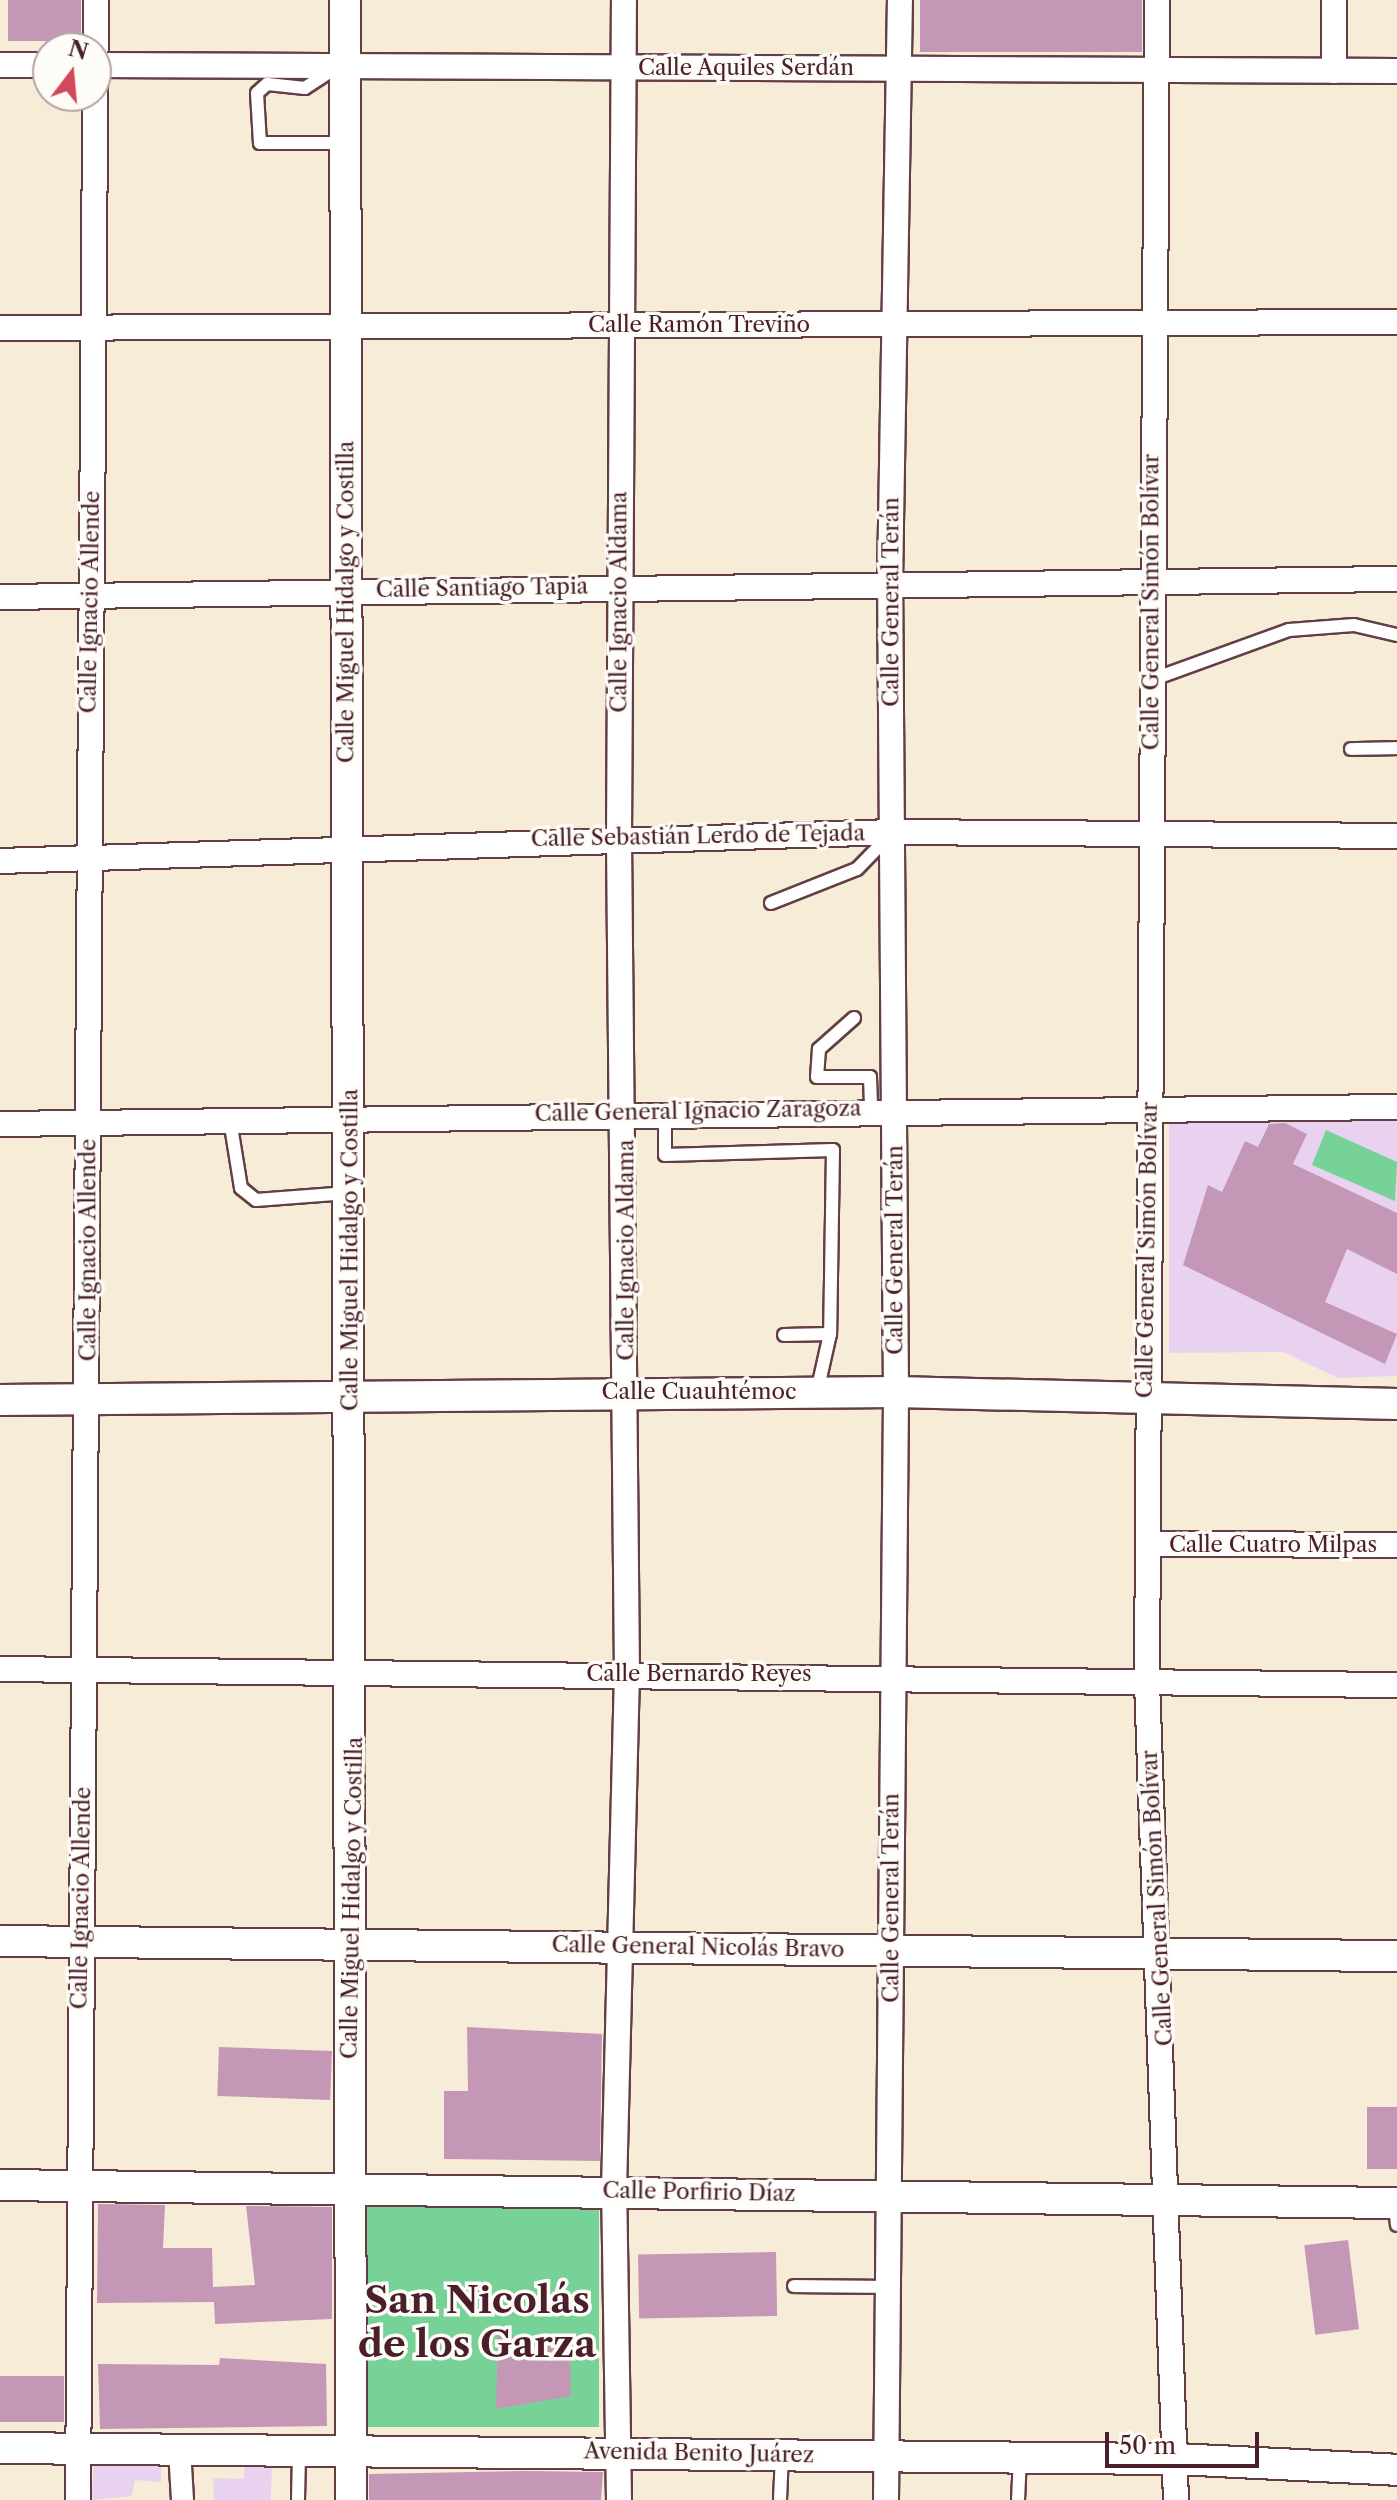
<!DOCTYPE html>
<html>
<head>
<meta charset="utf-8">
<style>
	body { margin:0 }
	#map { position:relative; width:1397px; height:2500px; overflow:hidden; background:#f7ecd8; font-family:"Libre Caslon Text",serif }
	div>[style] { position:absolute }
	.built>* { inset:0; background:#e8d2ef }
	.green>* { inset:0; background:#77d298; transform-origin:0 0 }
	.building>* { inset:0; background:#c597b6; transform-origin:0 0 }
	.roads { filter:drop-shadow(2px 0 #643e45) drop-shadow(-2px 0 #643e45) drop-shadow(0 2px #643e45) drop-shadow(0 -2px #643e45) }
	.service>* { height:12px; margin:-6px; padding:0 6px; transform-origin:6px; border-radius:6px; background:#fff }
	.minor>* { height:24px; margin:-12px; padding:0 12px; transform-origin:12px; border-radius:12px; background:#fff }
	.tertiary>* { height:30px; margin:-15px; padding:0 15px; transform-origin:15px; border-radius:15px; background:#fff }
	span { translate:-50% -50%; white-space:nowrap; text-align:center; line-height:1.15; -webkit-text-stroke:7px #fdfcf7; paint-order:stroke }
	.street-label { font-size:22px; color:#4a1f2b }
	.town-label { font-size:38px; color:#4a1f2b; font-weight:700 }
	.north { position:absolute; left:32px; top:32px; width:80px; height:80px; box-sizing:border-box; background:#fdfcf7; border:2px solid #b5a4a5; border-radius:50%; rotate:16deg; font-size:22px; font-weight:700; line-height:32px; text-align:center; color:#4a1f2b }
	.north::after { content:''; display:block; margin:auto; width:28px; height:36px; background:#d1495b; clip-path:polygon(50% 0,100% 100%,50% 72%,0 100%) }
	.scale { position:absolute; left:1105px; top:2432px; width:154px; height:36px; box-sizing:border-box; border:4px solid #4a1f2b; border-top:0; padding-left:10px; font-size:24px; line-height:28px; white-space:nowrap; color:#4a1f2b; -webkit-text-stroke:6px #fdfcf7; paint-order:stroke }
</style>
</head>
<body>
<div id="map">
	<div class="built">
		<div style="clip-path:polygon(1397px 1116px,1397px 1376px,1338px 1378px,1283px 1352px,1169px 1353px,1169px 1119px)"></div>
		<div style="clip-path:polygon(94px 2456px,161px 2456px,161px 2482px,135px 2480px,132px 2496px,92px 2500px)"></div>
		<div style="clip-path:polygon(245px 2457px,272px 2457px,271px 2500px,214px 2500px,213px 2478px,244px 2479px)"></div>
	</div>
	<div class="green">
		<div style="clip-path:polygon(1326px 1130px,1397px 1162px,1395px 1201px,1312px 1165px)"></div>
		<div style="left:367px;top:2195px;width:232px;height:232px"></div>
	</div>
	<div class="building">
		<div style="left:81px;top:0;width:41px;height:73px;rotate:90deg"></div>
		<div style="left:920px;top:0;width:222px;height:52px"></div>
		<div style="clip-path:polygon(1285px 1123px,1307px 1134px,1293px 1164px,1397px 1213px,1397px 1274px,1347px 1249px,1325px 1302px,1397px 1334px,1385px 1364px,1183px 1265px,1208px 1185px,1222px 1192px,1245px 1141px,1258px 1147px,1269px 1124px)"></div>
		<div style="clip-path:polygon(467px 2027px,602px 2034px,600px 2161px,444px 2159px,444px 2091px,468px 2091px)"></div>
		<div style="left:219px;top:2047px;width:113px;height:49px;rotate:2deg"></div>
		<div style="left:1367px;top:2107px;width:30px;height:62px"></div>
		<div style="clip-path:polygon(98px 2204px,165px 2205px,163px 2248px,212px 2248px,213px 2287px,255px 2285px,246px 2206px,332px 2207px,332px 2319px,215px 2324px,214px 2302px,97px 2303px)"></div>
		<div style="left:1348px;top:2240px;width:90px;height:44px;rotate:83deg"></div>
		<div style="left:776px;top:2252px;width:64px;height:138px;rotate:89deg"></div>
		<div style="clip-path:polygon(498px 2332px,570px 2352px,571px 2396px,496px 2409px)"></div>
		<div style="clip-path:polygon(220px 2358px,326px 2364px,327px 2426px,100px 2429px,98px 2364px,219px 2365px)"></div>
		<div style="left:0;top:2376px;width:64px;height:46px"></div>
		<div style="clip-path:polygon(525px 2471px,603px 2472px,601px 2500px,369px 2500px,369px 2474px)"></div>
	</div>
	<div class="roads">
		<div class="service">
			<div style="left:331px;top:71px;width:31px;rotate:147deg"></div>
			<div style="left:305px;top:88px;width:38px;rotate:-174deg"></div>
			<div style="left:267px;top:84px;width:13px;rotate:138deg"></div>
			<div style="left:257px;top:93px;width:50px;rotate:86.6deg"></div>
			<div style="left:260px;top:143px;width:85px"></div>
			<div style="left:1151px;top:680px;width:147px;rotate:-19.9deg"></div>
			<div style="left:1289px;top:630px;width:65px;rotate:-4.4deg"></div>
			<div style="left:1354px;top:625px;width:44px;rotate:13.1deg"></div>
			<div style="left:1351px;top:749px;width:46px;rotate:-1.2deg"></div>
			<div style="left:771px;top:903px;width:92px;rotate:-21.6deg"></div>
			<div style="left:857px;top:869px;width:49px;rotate:-45.8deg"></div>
			<div style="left:854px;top:1018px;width:47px;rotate:138.5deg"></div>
			<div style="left:819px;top:1049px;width:28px;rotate:94deg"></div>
			<div style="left:817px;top:1077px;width:53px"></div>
			<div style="left:870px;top:1077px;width:31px;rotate:88deg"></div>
			<div style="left:665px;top:1115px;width:40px;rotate:90deg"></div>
			<div style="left:665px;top:1155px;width:168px;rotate:-1.7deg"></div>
			<div style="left:833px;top:1150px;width:184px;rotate:90.9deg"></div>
			<div style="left:830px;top:1334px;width:46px;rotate:178.8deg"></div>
			<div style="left:230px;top:1120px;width:69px;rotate:80.8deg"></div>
			<div style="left:241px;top:1188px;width:19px;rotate:39deg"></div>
			<div style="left:256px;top:1200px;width:92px;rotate:-4.4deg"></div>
			<div style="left:817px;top:1392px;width:59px;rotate:-77.4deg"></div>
			<div style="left:1395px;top:2203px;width:22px;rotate:85deg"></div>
			<div style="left:794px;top:2286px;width:93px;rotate:0.6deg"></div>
			<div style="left:184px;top:2449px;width:51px;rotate:86.6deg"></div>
			<div style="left:175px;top:2451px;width:49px;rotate:86.5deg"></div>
			<div style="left:298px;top:2500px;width:49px;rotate:-88.8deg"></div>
			<div style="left:780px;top:2500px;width:45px;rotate:-87.5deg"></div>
			<div style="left:1018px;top:2500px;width:42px;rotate:-87.3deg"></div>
		</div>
		<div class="minor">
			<div style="left:1157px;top:0;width:1682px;rotate:90.34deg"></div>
			<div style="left:1147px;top:1682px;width:819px;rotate:87.97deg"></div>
			<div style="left:1334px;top:0;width:71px;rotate:90deg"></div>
			<div style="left:0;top:65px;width:48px"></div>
			<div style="left:96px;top:65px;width:1301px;rotate:0.26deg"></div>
			<div style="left:0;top:328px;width:1397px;rotate:-0.25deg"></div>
			<div style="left:0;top:597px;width:1397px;rotate:-0.74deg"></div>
			<div style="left:0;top:861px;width:893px;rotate:-1.86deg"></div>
			<div style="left:893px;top:832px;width:504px;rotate:0.45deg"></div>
			<div style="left:0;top:1124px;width:1397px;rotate:-0.7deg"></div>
			<div style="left:1148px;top:1544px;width:249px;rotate:0.2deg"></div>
			<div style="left:0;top:1669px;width:1397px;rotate:0.66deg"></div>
			<div style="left:78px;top:2500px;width:2500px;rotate:-89.59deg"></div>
			<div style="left:619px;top:2500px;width:310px;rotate:-90.9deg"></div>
			<div style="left:614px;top:2190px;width:516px;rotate:-88.56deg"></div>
			<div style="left:627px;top:1674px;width:837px;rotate:-90.55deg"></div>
			<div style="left:619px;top:837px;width:837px;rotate:-89.66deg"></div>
			<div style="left:886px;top:2500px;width:1108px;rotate:-89.48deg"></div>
			<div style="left:896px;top:1392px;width:810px;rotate:-90.42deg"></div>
			<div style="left:890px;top:582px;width:582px;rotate:-89.02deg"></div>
		</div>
		<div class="tertiary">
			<div style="left:345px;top:0;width:2500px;rotate:89.86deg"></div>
			<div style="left:0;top:1400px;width:896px;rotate:-0.51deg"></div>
			<div style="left:896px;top:1392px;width:501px;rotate:1.37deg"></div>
			<div style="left:0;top:1941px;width:1397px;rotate:0.62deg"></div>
			<div style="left:0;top:2185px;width:1397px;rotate:0.74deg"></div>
			<div style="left:0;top:2448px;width:1176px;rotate:0.54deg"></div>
			<div style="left:1176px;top:2459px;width:221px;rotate:2.8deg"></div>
		</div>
	</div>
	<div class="street-label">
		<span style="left:746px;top:68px">Calle Aquiles Serdán</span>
		<span style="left:699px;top:325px">Calle Ramón Treviño</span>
		<span style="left:482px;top:588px;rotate:-1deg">Calle Santiago Tapia</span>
		<span style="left:90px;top:602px;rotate:-89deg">Calle Ignacio Allende</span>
		<span style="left:346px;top:602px;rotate:-90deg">Calle Miguel Hidalgo y Costilla</span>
		<span style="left:619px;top:602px;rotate:-90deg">Calle Ignacio Aldama</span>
		<span style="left:891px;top:602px;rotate:-90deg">Calle General Terán</span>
		<span style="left:1151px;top:602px;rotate:-90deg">Calle General Simón Bolívar</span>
		<span style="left:698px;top:836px;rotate:-1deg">Calle Sebastián Lerdo de Tejada</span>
		<span style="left:698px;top:1111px;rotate:-1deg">Calle General Ignacio Zaragoza</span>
		<span style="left:88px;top:1250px;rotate:-90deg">Calle Ignacio Allende</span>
		<span style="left:350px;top:1250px;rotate:-90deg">Calle Miguel Hidalgo y Costilla</span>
		<span style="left:626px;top:1250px;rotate:-90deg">Calle Ignacio Aldama</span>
		<span style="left:895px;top:1250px;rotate:-90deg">Calle General Terán</span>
		<span style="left:1147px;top:1250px;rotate:-89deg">Calle General Simón Bolívar</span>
		<span style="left:699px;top:1392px">Calle Cuauhtémoc</span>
		<span style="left:1273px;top:1545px">Calle Cuatro Milpas</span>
		<span style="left:699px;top:1674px">Calle Bernardo Reyes</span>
		<span style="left:81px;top:1898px;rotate:-89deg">Calle Ignacio Allende</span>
		<span style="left:352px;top:1898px;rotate:-89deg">Calle Miguel Hidalgo y Costilla</span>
		<span style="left:891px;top:1898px;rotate:-90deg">Calle General Terán</span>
		<span style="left:1157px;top:1898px;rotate:-93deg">Calle General Simón Bolívar</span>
		<span style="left:698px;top:1947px;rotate:1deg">Calle General Nicolás Bravo</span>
		<span style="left:699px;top:2192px;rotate:1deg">Calle Porfirio Díaz</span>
		<span style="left:699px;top:2453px;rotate:1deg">Avenida Benito Juárez</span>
	</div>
	<div class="town-label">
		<span style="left:477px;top:2322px">San Nicolás<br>de los Garza</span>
	</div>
	<div class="north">N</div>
	<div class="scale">50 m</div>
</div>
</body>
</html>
